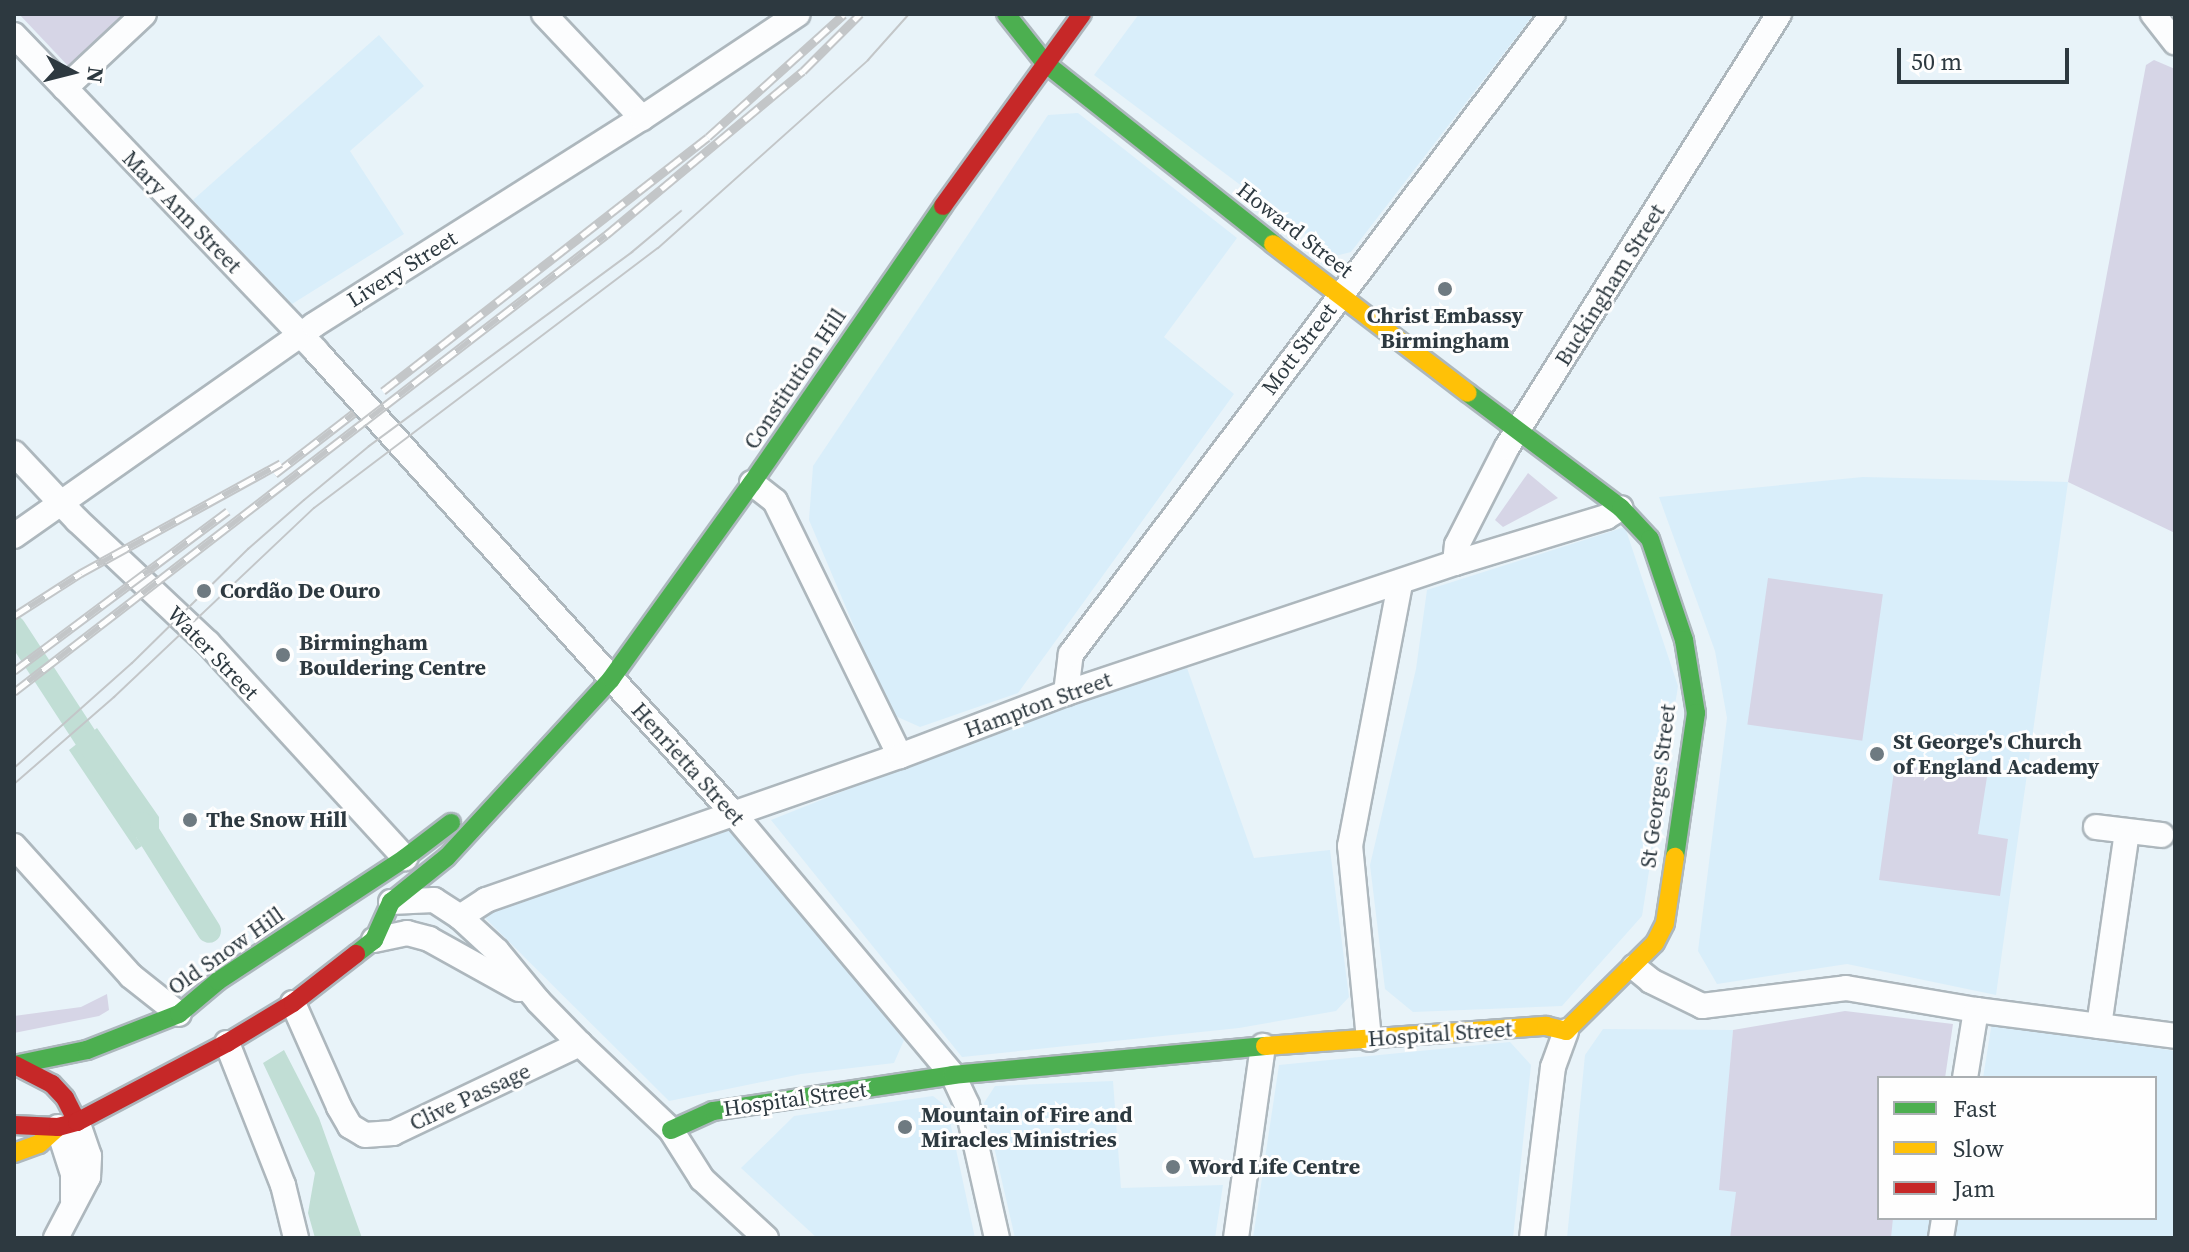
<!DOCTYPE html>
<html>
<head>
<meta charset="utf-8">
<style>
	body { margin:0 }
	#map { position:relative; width:2189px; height:1252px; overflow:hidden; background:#e8f3f9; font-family:"Source Serif 4",serif }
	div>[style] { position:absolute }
	.built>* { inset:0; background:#d9eefa }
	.green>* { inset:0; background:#d6d5e6; transform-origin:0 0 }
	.water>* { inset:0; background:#c1ded5 }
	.canal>* { height:24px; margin:-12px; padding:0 12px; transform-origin:12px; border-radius:12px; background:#c1ded5 }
	.roads { filter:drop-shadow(2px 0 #adb7bd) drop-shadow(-2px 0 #adb7bd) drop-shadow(0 2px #adb7bd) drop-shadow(0 -2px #adb7bd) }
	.street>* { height:24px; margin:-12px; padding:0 12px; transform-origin:12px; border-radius:12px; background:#fcfdfe }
	.fast>* { height:18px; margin:-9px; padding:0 9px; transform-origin:9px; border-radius:9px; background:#4caf50 }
	.slow>* { height:18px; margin:-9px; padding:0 9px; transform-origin:9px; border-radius:9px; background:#ffc107 }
	.jam>* { height:18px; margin:-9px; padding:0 9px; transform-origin:9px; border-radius:9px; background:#c62828 }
	.tram>* { height:2px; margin:-1px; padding:0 1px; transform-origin:1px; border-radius:1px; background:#c3c6c8 }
	.rail>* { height:9px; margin-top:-4.5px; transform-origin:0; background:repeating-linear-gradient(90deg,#fefefe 0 18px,#c3c6c8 0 36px); box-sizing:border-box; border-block:2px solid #c3c6c8 }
	.dots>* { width:22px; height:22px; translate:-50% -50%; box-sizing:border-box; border:4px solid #fefefe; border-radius:50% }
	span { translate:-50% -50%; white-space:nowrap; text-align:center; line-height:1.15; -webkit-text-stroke:6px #fefefe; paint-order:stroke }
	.street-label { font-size:22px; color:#2d3940 }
	.poi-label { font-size:22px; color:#2d3940; font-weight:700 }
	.left { translate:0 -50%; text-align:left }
	.frame { position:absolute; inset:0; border:16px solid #2d3940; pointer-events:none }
	.legend { position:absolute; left:1877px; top:1076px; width:280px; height:144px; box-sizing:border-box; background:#fefefe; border:2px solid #aaafb2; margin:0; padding:10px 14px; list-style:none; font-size:24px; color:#2d3940 }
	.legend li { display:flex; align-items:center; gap:16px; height:40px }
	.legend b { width:40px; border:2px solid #aaafb2 }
	.north { position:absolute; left:32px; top:32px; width:80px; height:80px; -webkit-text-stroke:6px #fefefe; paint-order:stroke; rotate:97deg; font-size:22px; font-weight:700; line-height:32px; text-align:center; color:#2d3940 }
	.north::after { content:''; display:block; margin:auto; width:28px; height:36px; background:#2d3940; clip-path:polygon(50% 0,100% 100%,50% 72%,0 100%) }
	.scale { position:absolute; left:1897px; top:48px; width:172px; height:36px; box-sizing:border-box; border:4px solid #2d3940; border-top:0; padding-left:10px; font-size:24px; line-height:28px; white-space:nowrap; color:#2d3940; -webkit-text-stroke:6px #fefefe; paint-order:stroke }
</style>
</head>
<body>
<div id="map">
	<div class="built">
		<div style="clip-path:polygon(1139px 14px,1534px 14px,1351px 252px,1335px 256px,1094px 75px)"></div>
		<div style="clip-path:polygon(379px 35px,424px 86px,350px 151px,404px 234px,292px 304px,193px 200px)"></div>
		<div style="clip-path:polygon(1078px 113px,1237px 238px,1164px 337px,1234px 394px,1018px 693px,920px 727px,891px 714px,809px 520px,813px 466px,1048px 115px)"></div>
		<div style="clip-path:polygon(1863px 477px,2068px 482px,1996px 995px,1847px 964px,1717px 984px,1698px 951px,1727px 718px,1715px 651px,1659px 497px)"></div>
		<div style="clip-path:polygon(1625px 527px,1678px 686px,1642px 916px,1562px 1006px,1413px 1012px,1385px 989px,1370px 865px,1416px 669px,1427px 590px)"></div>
		<div style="clip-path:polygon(1187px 668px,1254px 858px,1330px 850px,1349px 997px,1336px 1011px,1239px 1028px,962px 1057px,771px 820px,1014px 723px)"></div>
		<div style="clip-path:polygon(731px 830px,904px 1040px,894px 1063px,801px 1074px,669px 1101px,480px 913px)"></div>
		<div style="clip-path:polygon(1992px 1022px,2175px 1051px,2175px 1238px,1567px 1238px,1585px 1055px,1603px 1029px,1733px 1030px,1720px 1190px,1879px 1209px,1879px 1218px,2155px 1218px,2155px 1078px,1983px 1078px)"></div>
		<div style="clip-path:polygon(1510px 1042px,1531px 1065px,1513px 1238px,1253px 1238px,1279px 1065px)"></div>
		<div style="clip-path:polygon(1113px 1081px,1121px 1188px,1223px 1185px,1215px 1238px,1015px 1238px,984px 1103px,995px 1086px)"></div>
		<div style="clip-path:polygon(933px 1096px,947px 1107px,975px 1238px,817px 1238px,741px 1168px,794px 1116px)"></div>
	</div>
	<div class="green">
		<div style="clip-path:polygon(19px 14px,125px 14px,69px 67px)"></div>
		<div style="clip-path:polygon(2154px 60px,2175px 69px,2175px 533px,2068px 482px,2146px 65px)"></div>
		<div style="clip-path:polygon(1528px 473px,1558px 498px,1503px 527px,1495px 520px)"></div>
		<div style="left:1768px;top:578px;width:116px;height:148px;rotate:8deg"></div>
		<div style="clip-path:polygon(1895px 764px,1987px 777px,1978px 834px,2008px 839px,2000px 896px,1879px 880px)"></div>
		<div style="clip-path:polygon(107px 994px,109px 1010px,99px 1016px,14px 1033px,14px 1016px,81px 1007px)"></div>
		<div style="clip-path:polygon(1845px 1011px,1953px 1024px,1945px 1078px,1879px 1078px,1879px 1218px,1893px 1218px,1891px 1238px,1730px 1238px,1736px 1192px,1719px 1190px,1733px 1030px)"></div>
	</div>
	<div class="water">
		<div style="clip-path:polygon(97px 728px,159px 817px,159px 849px,140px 836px,136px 837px,142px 846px,136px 850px,69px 750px)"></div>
		<div style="clip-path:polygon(284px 1050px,319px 1118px,362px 1238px,315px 1238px,308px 1213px,315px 1173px,263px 1063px)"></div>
	</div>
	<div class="canal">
		<div style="left:14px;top:628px;width:161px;rotate:56.9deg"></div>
		<div style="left:142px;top:824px;width:126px;rotate:57.9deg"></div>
	</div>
	<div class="roads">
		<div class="street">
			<div style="left:544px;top:14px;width:143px;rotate:46.7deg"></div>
			<div style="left:2153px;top:14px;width:36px;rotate:52deg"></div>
			<div style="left:14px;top:35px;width:74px;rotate:46.1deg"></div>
			<div style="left:65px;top:88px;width:108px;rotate:-43.1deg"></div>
			<div style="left:65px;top:88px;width:364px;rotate:46.3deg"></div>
			<div style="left:316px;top:351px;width:622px;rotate:47.93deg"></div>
			<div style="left:733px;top:813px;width:342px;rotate:50deg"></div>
			<div style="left:953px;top:1075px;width:33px;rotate:65deg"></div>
			<div style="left:967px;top:1105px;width:136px;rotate:77.3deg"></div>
			<div style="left:14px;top:453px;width:92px;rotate:46.8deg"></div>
			<div style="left:77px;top:520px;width:180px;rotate:43.2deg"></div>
			<div style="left:208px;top:643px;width:292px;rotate:47.5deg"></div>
			<div style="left:752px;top:483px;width:29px;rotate:38deg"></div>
			<div style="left:775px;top:501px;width:284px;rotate:63.9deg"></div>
			<div style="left:14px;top:536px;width:367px;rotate:-35.1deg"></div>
			<div style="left:314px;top:325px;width:388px;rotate:-32.3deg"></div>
			<div style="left:642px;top:118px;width:187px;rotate:-33.7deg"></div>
			<div style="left:1455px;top:563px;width:18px;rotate:-84deg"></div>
			<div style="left:1457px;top:545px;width:110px;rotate:-63deg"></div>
			<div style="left:1507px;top:447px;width:511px;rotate:-57.86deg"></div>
			<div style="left:1066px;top:693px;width:39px;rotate:-83deg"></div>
			<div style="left:1071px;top:654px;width:801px;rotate:-53.02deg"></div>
			<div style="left:2096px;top:827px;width:66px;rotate:6.9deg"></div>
			<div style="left:14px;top:846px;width:175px;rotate:48deg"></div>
			<div style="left:131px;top:976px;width:61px;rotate:38.4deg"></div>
			<div style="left:391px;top:902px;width:43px;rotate:-2.7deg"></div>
			<div style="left:434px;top:900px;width:31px;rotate:33deg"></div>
			<div style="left:460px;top:917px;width:50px;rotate:42.6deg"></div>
			<div style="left:497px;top:951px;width:65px;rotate:50.6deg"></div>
			<div style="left:538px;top:1001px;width:60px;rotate:45.7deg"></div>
			<div style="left:580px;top:1044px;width:125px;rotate:43.4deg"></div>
			<div style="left:671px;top:1130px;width:58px;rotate:57.7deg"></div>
			<div style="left:702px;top:1179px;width:87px;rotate:42.7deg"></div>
			<div style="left:460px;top:917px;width:31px;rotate:-33deg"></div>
			<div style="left:486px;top:900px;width:438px;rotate:-19.2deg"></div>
			<div style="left:900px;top:756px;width:178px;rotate:-20.8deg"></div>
			<div style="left:1066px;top:693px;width:410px;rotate:-18.5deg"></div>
			<div style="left:1455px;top:563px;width:158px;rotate:-16.9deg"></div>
			<div style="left:1606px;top:517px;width:17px;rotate:-31deg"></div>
			<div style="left:374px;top:940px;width:34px;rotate:-12deg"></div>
			<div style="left:407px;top:933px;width:23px;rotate:15deg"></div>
			<div style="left:429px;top:939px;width:103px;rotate:29.1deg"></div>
			<div style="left:1634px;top:967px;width:22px;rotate:39deg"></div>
			<div style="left:1651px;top:981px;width:57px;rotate:26.1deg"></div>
			<div style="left:1702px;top:1006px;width:145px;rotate:-7.1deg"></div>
			<div style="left:1846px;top:988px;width:132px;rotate:9.6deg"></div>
			<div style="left:1976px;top:1010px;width:201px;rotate:7.4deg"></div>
			<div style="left:293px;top:1003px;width:114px;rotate:66.1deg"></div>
			<div style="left:339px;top:1107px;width:22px;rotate:60deg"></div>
			<div style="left:350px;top:1126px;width:17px;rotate:31deg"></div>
			<div style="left:365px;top:1135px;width:28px;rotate:-4deg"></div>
			<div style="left:393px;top:1133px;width:207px;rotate:-25.5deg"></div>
			<div style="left:2099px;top:1026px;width:196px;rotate:-81.8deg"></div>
			<div style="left:1369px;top:1039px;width:194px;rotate:-95.6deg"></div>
			<div style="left:1350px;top:846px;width:268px;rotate:-79.2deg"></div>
			<div style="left:227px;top:1043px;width:153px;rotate:68.5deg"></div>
			<div style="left:283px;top:1185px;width:55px;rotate:76.2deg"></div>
			<div style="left:1965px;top:1078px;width:69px;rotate:-80.8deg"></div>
			<div style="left:58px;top:1127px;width:49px;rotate:72.3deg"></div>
			<div style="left:73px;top:1174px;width:26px;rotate:90deg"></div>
			<div style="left:56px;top:1238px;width:69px;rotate:-62.3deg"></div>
			<div style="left:88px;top:1177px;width:21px;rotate:-87deg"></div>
			<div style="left:89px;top:1156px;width:36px;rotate:-109deg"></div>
			<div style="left:1236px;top:1238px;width:194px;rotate:-82deg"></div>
			<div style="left:1532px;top:1238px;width:172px;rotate:-83deg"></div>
			<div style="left:1553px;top:1067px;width:38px;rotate:-70deg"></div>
			<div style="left:1941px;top:1238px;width:20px;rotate:-81deg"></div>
		</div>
		<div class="fast">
			<div style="left:1006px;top:14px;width:63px;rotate:51.5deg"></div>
			<div style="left:1045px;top:63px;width:291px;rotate:38.4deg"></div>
			<div style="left:1468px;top:393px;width:191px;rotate:36.9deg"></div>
			<div style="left:1621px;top:508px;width:42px;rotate:46.9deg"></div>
			<div style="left:1650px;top:539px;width:107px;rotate:71.4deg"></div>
			<div style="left:1684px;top:640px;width:74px;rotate:80.7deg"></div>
			<div style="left:1696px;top:713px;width:146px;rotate:98.3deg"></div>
			<div style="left:356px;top:954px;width:23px;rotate:-38deg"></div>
			<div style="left:374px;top:940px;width:42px;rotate:-65.9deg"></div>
			<div style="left:391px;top:902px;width:72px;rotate:-38.8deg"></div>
			<div style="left:447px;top:857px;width:242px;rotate:-47.3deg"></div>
			<div style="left:611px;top:679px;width:241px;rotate:-54.3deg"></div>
			<div style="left:752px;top:483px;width:336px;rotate:-55.4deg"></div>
			<div style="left:14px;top:1065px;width:75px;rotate:-11.6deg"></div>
			<div style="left:87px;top:1050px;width:99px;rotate:-21.4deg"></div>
			<div style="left:179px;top:1014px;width:51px;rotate:-40.2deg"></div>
			<div style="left:218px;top:981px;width:224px;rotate:-33.3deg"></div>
			<div style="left:405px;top:858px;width:58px;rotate:-37.3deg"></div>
			<div style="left:671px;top:1130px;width:46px;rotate:-24.3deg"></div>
			<div style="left:713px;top:1111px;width:243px;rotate:-8.5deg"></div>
			<div style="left:953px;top:1075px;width:313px;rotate:-5.3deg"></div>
		</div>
		<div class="slow">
			<div style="left:1273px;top:244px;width:245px;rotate:37.4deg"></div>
			<div style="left:1265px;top:1046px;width:282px;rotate:-4.1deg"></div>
			<div style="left:1546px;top:1026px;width:21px;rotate:14deg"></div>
			<div style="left:1566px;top:1031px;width:125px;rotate:-44.7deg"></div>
			<div style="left:1655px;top:943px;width:22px;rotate:-63deg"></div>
			<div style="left:1665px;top:923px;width:67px;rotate:-81.4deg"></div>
			<div style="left:14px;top:1153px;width:27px;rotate:-20deg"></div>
			<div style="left:39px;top:1144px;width:25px;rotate:-42deg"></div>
		</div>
		<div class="jam">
			<div style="left:943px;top:206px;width:237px;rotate:-54.1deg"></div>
			<div style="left:15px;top:1065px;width:42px;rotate:27.2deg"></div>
			<div style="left:52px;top:1084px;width:19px;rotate:47deg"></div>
			<div style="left:65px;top:1098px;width:27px;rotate:63deg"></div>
			<div style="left:14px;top:1125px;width:44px;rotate:2.6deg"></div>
			<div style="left:58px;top:1127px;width:20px;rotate:-15deg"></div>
			<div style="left:77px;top:1122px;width:170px;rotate:-27.8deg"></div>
			<div style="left:227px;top:1043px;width:77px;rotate:-31.2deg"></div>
			<div style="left:293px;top:1003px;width:80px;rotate:-37.9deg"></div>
		</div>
	</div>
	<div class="tram">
		<div style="left:14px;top:768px;width:158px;rotate:-41.7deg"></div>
		<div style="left:132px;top:663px;width:163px;rotate:-44.5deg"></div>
		<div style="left:248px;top:549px;width:74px;rotate:-41.2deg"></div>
		<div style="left:304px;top:500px;width:85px;rotate:-39.7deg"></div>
		<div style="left:369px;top:446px;width:327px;rotate:-36.4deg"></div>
		<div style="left:632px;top:252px;width:64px;rotate:-39.9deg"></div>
		<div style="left:14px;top:784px;width:133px;rotate:-41deg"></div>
		<div style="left:114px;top:697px;width:275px;rotate:-43.4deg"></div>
		<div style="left:314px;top:508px;width:431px;rotate:-37.1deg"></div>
		<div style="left:658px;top:248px;width:282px;rotate:-41.8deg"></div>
		<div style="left:868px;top:60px;width:62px;rotate:-48.3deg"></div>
	</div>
	<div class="rail">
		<div style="left:383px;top:391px;width:412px;rotate:-38deg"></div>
		<div style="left:708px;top:137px;width:183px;rotate:-42.1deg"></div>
		<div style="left:275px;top:474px;width:100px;rotate:-37.7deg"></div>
		<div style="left:14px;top:616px;width:80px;rotate:-32.7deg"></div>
		<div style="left:81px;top:573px;width:228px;rotate:-28.8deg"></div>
		<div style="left:14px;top:671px;width:267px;rotate:-36.8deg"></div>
		<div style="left:14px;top:692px;width:748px;rotate:-37.67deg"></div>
		<div style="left:606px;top:235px;width:256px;rotate:-39.8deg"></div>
		<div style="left:803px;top:71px;width:81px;rotate:-45deg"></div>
	</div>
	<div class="dots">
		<div style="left:1445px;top:289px;background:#6e7a81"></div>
		<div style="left:204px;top:591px;background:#6e7a81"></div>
		<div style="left:283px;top:655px;background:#6e7a81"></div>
		<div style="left:1877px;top:754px;background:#6e7a81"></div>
		<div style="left:190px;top:820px;background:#6e7a81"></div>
		<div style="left:905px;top:1127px;background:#6e7a81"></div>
		<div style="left:1173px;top:1167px;background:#6e7a81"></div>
	</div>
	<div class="street-label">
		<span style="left:182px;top:212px;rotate:46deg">Mary Ann Street</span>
		<span style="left:1295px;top:230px;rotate:38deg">Howard Street</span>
		<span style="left:402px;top:269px;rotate:-32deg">Livery Street</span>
		<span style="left:1610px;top:285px;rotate:-58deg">Buckingham Street</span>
		<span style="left:1299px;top:349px;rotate:-53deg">Mott Street</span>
		<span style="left:795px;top:379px;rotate:-56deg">Constitution Hill</span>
		<span style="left:213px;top:653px;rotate:46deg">Water Street</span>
		<span style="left:1038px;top:705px;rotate:-20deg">Hampton Street</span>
		<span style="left:688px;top:764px;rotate:48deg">Henrietta Street</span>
		<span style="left:1658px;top:786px;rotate:-83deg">St Georges Street</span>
		<span style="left:226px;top:951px;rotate:-35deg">Old Snow Hill</span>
		<span style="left:1440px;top:1034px;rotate:-4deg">Hospital Street</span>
		<span style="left:470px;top:1097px;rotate:-25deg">Clive Passage</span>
		<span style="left:795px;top:1099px;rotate:-8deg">Hospital Street</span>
	</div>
	<div class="poi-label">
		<span style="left:1445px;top:328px">Christ Embassy<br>Birmingham</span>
		<span class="left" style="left:220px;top:591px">Cordão De Ouro</span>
		<span class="left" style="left:299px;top:655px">Birmingham<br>Bouldering Centre</span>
		<span class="left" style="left:1893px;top:754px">St George's Church<br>of England Academy</span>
		<span class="left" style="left:206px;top:820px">The Snow Hill</span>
		<span class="left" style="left:921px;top:1127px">Mountain of Fire and<br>Miracles Ministries</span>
		<span class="left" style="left:1189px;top:1167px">Word Life Centre</span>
	</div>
	<div class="frame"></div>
	<ul class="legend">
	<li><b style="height:10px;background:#4caf50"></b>Fast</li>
	<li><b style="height:10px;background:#ffc107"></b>Slow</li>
	<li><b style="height:10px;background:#c62828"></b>Jam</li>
	</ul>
	<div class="north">N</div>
	<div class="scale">50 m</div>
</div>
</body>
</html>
